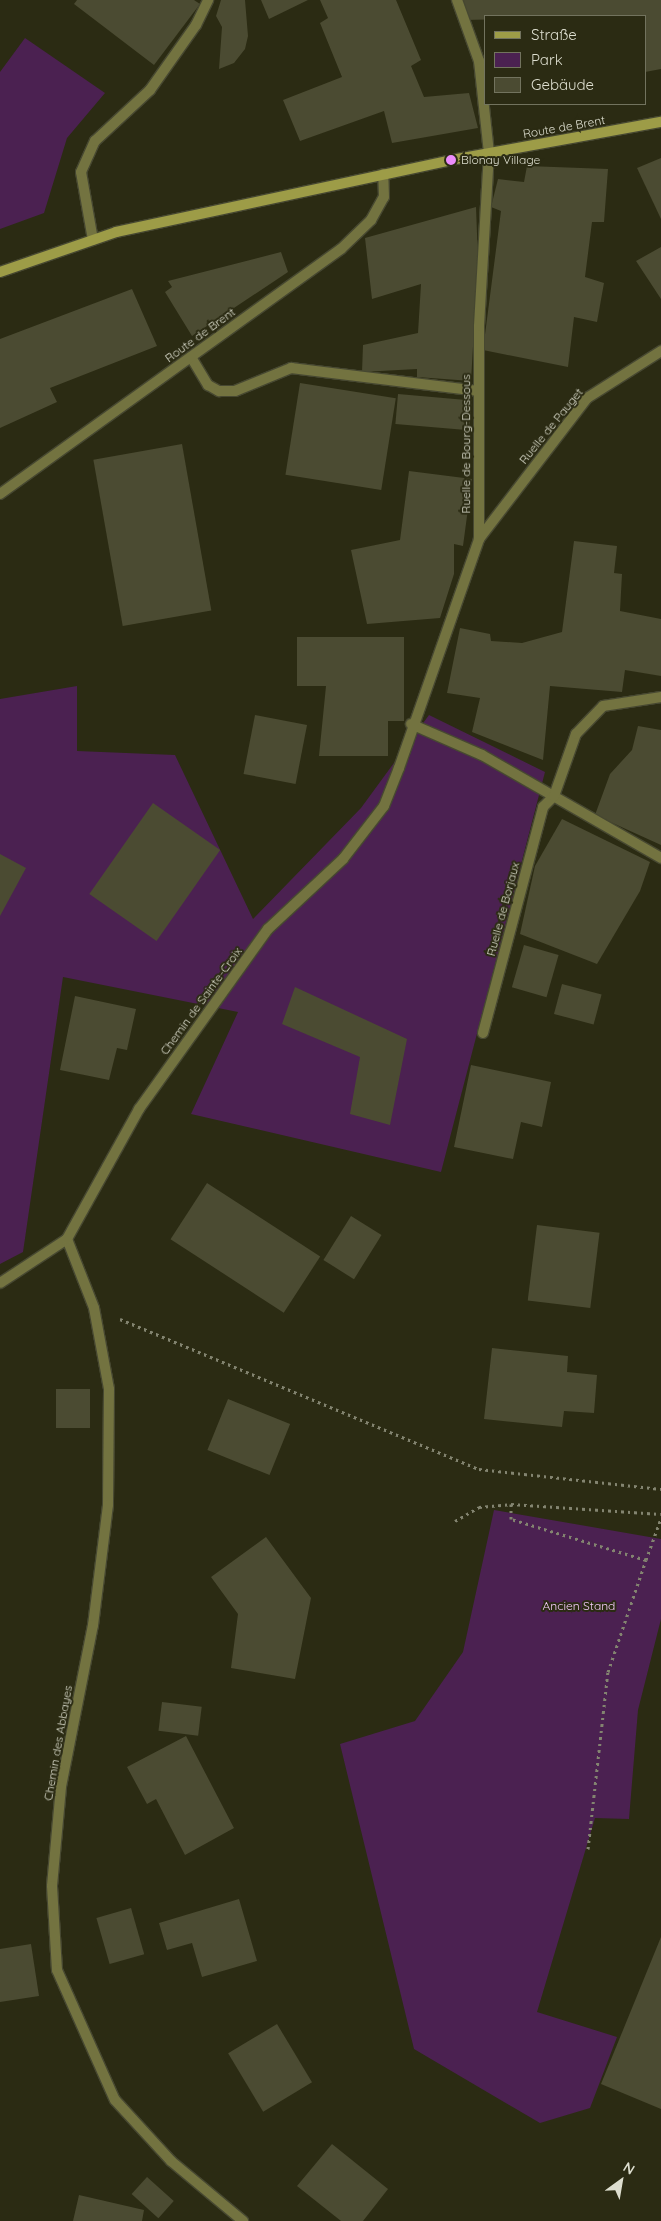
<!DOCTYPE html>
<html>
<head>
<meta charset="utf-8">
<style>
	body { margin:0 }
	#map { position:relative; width:661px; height:2221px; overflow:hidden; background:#2b2b13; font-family:Quicksand,sans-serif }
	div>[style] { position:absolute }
	.green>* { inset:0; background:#4b2151 }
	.building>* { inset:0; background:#4b4b32; transform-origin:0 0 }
	.path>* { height:3px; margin-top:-1.5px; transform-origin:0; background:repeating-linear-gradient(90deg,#838470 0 2.5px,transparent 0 6.5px) }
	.roads { filter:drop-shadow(1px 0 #474831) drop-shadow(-1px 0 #474831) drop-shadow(0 1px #474831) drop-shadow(0 -1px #474831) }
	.lane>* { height:10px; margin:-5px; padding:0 5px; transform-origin:5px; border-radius:5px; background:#737340 }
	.street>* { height:10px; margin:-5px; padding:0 5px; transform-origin:5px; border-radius:5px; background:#737340 }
	.secondary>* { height:10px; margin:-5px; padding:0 5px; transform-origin:5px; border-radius:5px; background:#9d9c47 }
	.dots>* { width:14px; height:14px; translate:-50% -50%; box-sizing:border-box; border:2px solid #2b2b13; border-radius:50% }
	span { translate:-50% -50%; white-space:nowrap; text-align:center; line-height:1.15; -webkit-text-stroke:4px #2b2b13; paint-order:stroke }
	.street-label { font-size:12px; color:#dddecf }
	.poi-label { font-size:12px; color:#dddecf }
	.left { translate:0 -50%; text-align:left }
	.park-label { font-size:12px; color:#f4cbfa }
	.legend { position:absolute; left:484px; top:15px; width:162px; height:90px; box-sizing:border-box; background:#2b2b13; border:1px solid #72735e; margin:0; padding:6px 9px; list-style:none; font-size:15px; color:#dddecf }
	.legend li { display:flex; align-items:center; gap:10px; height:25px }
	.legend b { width:25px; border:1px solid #72735e }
	.north { position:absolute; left:596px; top:2156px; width:50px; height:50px; -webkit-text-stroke:4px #2b2b13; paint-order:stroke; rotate:32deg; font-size:14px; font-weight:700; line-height:20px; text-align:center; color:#dddecf }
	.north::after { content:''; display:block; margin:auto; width:18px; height:22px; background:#dddecf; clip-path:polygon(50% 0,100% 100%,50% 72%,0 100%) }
</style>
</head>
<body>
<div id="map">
	<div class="green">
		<div style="clip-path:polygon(25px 38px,105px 93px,67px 138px,44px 213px,0 229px,0 72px)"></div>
		<div style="clip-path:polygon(77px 686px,77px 751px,175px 755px,253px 919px,361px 808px,429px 715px,545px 772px,441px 1172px,191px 1114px,238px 1012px,63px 977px,23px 1252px,0 1264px,0 699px)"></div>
		<div style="clip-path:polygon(494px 1510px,661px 1539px,661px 1619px,638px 1710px,629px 1819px,595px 1818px,537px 2012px,617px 2037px,590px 2108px,540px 2123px,414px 2049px,340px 1744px,415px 1721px,463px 1652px)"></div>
	</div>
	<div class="building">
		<div style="clip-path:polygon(77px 0,194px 0,200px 4px,154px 65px,74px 4px)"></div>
		<div style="clip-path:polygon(221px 0,245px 0,248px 36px,245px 49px,234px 63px,219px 69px,222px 27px,216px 16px)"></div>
		<div style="clip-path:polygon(261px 0,308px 0,269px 19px)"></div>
		<div style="clip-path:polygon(320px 0,396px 0,421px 60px,411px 66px,424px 97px,469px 93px,478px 128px,392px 143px,384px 111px,300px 141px,283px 100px,342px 77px,320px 23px,328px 18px)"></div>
		<div style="clip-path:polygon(460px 0,661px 0,661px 69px,645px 72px,645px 16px,464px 20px)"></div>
		<div style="clip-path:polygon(661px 158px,661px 219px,637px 168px)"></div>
		<div style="clip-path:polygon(527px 166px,608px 169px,604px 222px,592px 222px,585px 277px,604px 283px,597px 322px,574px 317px,568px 367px,483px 350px,501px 211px,491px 207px,498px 179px,524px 182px)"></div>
		<div style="clip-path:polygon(476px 207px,478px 260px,471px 381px,417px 377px,417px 369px,362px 372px,363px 345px,418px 333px,421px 284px,372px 299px,365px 238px)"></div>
		<div style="clip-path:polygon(661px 247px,661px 299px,636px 261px)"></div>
		<div style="clip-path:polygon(281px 252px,288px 272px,192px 336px,165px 292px,172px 287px,168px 281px)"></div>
		<div style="clip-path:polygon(132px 289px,157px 346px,50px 388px,57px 402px,0 428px,0 339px)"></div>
		<div style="left:300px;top:383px;width:97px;height:93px;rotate:9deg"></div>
		<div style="left:398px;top:394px;width:74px;height:30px;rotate:5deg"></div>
		<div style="left:182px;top:444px;width:169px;height:90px;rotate:80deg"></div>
		<div style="clip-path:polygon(409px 471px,472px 479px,463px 546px,454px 544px,454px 574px,440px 618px,367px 624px,351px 550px,400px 540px)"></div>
		<div style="clip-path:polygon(574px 541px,617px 546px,614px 573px,622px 574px,620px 611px,661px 619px,661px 676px,625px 670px,622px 692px,550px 686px,543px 760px,472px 732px,480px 698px,447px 693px,460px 628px,490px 634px,491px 641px,522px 643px,562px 632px)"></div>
		<div style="clip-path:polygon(297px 637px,404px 637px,404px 721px,388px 721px,388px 756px,319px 756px,326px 686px,297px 686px)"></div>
		<div style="left:255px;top:715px;width:53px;height:60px;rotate:11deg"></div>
		<div style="clip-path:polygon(638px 726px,661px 730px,661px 845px,595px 815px,610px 774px,632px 750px)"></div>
		<div style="left:153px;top:803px;width:82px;height:111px;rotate:35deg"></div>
		<div style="clip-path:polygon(562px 819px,650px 862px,640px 891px,597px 964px,520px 934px,535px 866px)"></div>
		<div style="clip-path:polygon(0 854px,26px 868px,0 916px)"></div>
		<div style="left:524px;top:945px;width:36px;height:44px;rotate:16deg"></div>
		<div style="left:562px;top:984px;width:41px;height:31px;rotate:15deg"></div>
		<div style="clip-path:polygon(295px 987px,407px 1039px,390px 1125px,350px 1114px,360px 1057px,282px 1024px)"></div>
		<div style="clip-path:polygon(75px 996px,136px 1009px,127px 1050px,117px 1048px,109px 1080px,60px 1070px)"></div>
		<div style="clip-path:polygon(471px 1065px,551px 1082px,542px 1127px,521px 1122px,513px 1159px,454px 1147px)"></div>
		<div style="left:207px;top:1183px;width:135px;height:67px;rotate:33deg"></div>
		<div style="left:351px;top:1216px;width:36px;height:52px;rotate:32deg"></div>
		<div style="left:537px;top:1225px;width:63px;height:76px;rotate:7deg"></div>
		<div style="clip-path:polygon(492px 1348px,568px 1356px,567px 1372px,597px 1375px,594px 1413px,564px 1411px,562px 1427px,484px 1419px)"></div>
		<div style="left:56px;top:1389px;width:34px;height:39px"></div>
		<div style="left:228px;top:1399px;width:67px;height:55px;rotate:22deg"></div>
		<div style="clip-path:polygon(266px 1537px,311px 1598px,295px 1679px,231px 1668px,238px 1614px,211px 1577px)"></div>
		<div style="left:162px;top:1702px;width:40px;height:29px;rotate:7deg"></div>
		<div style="clip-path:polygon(186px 1736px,234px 1828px,185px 1855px,156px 1799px,147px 1804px,127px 1767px)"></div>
		<div style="clip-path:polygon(239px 1899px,257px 1961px,202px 1977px,192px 1943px,167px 1950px,159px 1923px)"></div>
		<div style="left:131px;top:1908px;width:48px;height:36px;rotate:74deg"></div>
		<div style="clip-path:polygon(661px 1937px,661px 2109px,601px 2084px)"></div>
		<div style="clip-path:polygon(31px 1944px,39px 1996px,0 2002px,0 1949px)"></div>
		<div style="left:277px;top:2024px;width:68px;height:57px;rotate:59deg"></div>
		<div style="clip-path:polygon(332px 2144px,388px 2189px,363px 2221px,341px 2221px,297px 2186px)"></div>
		<div style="left:147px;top:2177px;width:36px;height:23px;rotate:42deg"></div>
		<div style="clip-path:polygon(79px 2195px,144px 2210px,142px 2221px,73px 2221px)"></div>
	</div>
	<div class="path">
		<div style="left:120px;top:1319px;width:389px;rotate:22.7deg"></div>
		<div style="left:479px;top:1469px;width:183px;rotate:6.3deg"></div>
		<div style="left:455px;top:1521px;width:28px;rotate:-30deg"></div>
		<div style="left:479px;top:1507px;width:32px;rotate:-5deg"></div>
		<div style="left:646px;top:1560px;width:45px;rotate:-70.3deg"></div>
		<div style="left:588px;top:1849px;width:178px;rotate:-83.6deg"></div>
		<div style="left:608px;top:1672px;width:118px;rotate:-71.3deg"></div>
		<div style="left:646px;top:1560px;width:141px;rotate:-163.1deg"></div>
		<div style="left:511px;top:1519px;width:15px;rotate:-90deg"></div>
		<div style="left:511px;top:1504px;width:150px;rotate:3.8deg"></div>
	</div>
	<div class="roads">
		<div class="lane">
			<div style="left:191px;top:357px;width:33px;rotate:59deg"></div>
			<div style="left:208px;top:385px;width:13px;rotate:29deg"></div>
			<div style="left:219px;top:391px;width:16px"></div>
			<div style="left:235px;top:391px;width:61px;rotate:-22.3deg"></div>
			<div style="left:291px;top:368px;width:187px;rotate:7deg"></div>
		</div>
		<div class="street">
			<div style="left:93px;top:240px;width:69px;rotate:-100deg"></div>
			<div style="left:81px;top:172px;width:34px;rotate:-66deg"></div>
			<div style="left:95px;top:141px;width:75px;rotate:-42.8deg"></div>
			<div style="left:150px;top:90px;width:80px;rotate:-54.7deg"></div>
			<div style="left:196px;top:25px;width:28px;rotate:-64deg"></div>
			<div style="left:0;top:494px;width:420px;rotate:-35.7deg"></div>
			<div style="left:341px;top:249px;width:42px;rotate:-44deg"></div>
			<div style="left:371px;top:220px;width:26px;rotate:-61deg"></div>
			<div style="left:384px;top:197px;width:23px;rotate:-92deg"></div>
			<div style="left:479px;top:539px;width:178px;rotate:-52.5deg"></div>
			<div style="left:587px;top:398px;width:88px;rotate:-32.4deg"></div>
			<div style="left:411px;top:724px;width:77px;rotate:23.6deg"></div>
			<div style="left:482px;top:755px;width:207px;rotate:29.9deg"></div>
			<div style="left:483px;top:1033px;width:234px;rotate:-75.1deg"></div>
			<div style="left:543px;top:807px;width:16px;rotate:-45deg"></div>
			<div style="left:554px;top:796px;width:66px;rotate:-70.5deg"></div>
			<div style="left:576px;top:734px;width:39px;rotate:-46deg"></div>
			<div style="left:603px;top:706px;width:59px;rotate:-8.8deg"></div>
			<div style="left:67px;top:1239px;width:74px;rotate:68.6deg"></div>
			<div style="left:94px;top:1308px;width:82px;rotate:79.5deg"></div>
			<div style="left:109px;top:1389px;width:116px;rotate:90.5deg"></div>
			<div style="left:108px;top:1505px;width:121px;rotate:97.1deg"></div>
			<div style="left:93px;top:1625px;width:165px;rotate:101.2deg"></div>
			<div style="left:61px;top:1787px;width:99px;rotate:95.2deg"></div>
			<div style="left:52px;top:1886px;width:84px;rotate:86.6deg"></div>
			<div style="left:57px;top:1970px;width:142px;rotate:66deg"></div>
			<div style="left:115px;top:2100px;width:83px;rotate:47.4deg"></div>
			<div style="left:171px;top:2161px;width:94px;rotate:39.8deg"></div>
			<div style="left:0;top:1283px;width:80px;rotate:-33.3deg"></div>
			<div style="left:67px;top:1239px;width:149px;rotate:-61deg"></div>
			<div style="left:139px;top:1109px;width:221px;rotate:-54.4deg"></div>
			<div style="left:268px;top:929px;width:103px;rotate:-43deg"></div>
			<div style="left:343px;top:859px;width:67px;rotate:-52.3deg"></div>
			<div style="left:384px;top:806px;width:41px;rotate:-68.5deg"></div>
			<div style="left:399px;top:768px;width:243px;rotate:-70.7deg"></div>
			<div style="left:479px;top:539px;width:213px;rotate:-90deg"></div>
			<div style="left:479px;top:326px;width:173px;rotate:-86.7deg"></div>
			<div style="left:489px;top:153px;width:93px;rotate:-96.2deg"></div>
			<div style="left:479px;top:61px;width:65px;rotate:-109.8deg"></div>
		</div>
		<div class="secondary">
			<div style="left:0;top:272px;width:123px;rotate:-19deg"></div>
			<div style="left:116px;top:232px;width:343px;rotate:-12.1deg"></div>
			<div style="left:451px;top:160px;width:213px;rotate:-10.3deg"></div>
		</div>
	</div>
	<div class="dots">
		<div style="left:451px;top:160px;background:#ec8cfb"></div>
	</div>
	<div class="street-label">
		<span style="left:564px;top:127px;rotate:-10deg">Route de Brent</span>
		<span style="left:200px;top:335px;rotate:-36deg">Route de Brent</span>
		<span style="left:551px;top:426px;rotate:-51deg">Ruelle de Pauget</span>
		<span style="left:466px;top:444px;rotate:-90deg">Ruelle de Bourg-Dessous</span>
		<span style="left:503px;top:909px;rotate:-75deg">Ruelle de Borjaux</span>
		<span style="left:201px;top:1001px;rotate:-54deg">Chemin de Sainte-Croix</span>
		<span style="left:58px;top:1743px;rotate:-80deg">Chemin des Abbayes</span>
	</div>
	<div class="poi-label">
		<span class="left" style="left:461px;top:160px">Blonay Village</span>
	</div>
	<div class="park-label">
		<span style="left:579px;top:1606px">Ancien Stand</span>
	</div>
	<ul class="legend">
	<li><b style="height:6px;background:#9d9c47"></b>Straße</li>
	<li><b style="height:14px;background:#4b2151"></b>Park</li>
	<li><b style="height:14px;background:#4b4b32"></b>Gebäude</li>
	</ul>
	<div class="north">N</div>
</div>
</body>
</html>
